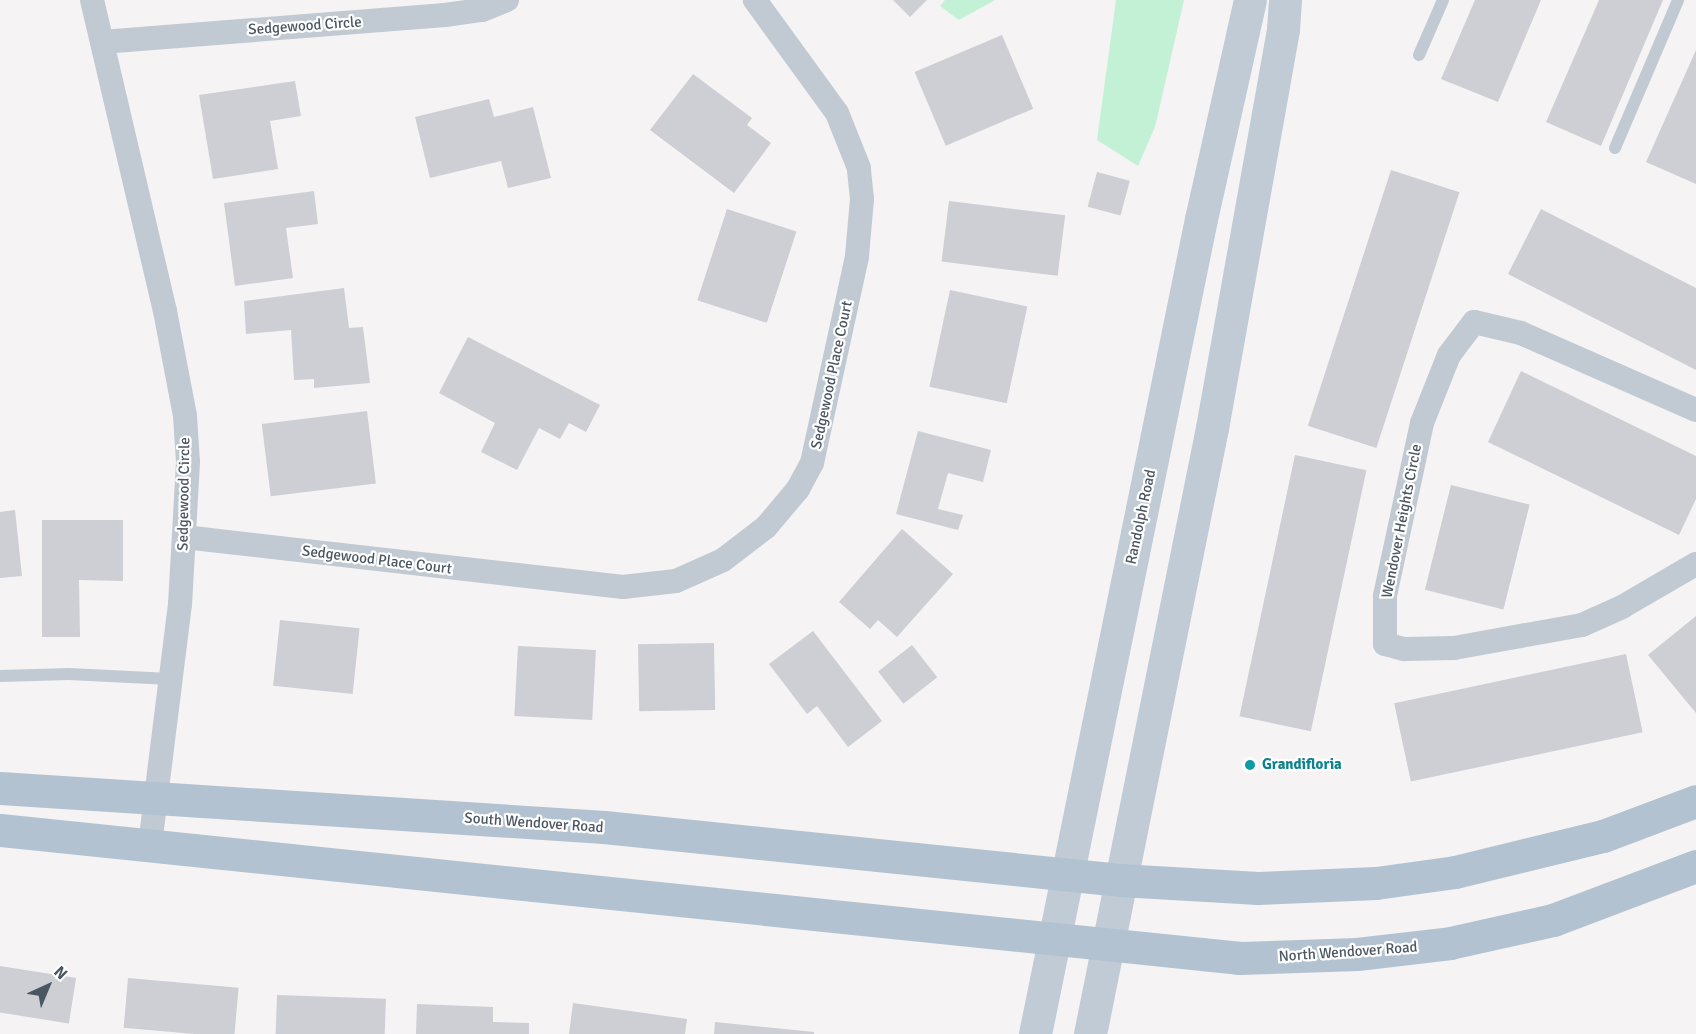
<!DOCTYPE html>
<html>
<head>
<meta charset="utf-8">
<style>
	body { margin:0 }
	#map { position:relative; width:1696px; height:1034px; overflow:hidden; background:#f5f3f3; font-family:Signika,sans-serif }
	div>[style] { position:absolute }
	.green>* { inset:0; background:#c3f1d5 }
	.building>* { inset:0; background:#cdcfd5; transform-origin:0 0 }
	.lane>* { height:12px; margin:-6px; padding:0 6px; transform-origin:6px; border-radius:6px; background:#c1cad2 }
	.street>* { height:24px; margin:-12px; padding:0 12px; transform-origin:12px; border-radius:12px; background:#c1cad2 }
	.secondary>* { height:33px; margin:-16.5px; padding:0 16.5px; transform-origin:16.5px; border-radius:16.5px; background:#c1cbd6 }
	.primary>* { height:33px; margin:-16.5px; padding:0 16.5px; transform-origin:16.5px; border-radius:16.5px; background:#b3c2d1 }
	.dots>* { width:16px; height:16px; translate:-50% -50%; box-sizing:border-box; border:3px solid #fff; border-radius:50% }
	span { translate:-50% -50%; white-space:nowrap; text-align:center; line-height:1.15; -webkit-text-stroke:4.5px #fff; paint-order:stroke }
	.street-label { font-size:15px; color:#4a5661 }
	.culture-label { font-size:15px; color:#0d838f; font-weight:700 }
	.left { translate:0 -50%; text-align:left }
	.north { position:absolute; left:18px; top:956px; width:60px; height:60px; -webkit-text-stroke:4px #fff; paint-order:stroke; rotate:44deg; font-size:16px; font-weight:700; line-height:24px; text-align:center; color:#4a5661 }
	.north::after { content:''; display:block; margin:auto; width:21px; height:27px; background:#4a5661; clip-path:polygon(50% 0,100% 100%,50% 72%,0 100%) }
</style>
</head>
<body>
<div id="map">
	<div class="green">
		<div style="clip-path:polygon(945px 0,995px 0,959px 20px,940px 6px)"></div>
		<div style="clip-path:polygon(1116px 0,1184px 0,1155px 127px,1138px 166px,1097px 140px)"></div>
	</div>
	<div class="building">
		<div style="clip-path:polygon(893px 0,927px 0,910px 17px)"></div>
		<div style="clip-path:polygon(1475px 0,1541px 0,1498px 102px,1441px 79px)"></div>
		<div style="clip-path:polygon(1599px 0,1663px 0,1601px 146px,1546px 122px)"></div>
		<div style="left:1002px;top:35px;width:80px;height:95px;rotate:67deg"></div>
		<div style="clip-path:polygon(1696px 50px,1696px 184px,1646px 162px)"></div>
		<div style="clip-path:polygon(693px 74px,752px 118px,747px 125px,771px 143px,734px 193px,650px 130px)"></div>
		<div style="clip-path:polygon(295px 81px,301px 116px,270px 121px,278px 169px,213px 179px,199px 95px)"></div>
		<div style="clip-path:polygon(489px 99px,494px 117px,533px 107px,551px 178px,508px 188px,501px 161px,430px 178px,415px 117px)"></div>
		<div style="left:1391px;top:170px;width:72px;height:269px;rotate:18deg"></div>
		<div style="left:1097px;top:172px;width:34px;height:36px;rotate:15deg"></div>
		<div style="clip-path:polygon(314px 191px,318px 224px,286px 228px,293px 278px,235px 286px,224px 203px)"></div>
		<div style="left:949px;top:201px;width:117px;height:61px;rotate:7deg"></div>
		<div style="left:727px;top:209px;width:73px;height:96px;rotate:18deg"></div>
		<div style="clip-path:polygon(1541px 209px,1696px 288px,1696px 370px,1508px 274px)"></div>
		<div style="clip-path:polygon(344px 288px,349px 328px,363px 327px,370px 383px,314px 388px,314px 379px,294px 380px,291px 330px,246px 334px,244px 301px)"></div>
		<div style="left:950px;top:290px;width:79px;height:99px;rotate:12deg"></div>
		<div style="clip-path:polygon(468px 337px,600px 405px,586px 432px,569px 423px,560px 439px,539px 428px,517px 470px,481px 452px,495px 423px,439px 393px)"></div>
		<div style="clip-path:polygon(1521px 371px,1696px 456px,1696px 499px,1679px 535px,1488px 442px)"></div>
		<div style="left:367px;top:411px;width:73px;height:106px;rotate:83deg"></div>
		<div style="clip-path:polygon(918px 431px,991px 450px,983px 482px,948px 473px,938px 509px,963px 515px,958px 530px,896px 514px)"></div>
		<div style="left:1295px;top:455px;width:73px;height:267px;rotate:12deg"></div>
		<div style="left:1451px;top:485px;width:81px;height:108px;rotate:14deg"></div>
		<div style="clip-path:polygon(15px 510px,22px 576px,0 578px,0 512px)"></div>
		<div style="clip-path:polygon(42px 520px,123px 520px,123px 581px,79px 580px,80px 637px,42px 637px)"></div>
		<div style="clip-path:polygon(902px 529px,953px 574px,897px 637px,878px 620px,870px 629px,839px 602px)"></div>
		<div style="clip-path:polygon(1696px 616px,1696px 713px,1648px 655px)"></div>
		<div style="left:280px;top:620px;width:80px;height:66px;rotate:6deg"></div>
		<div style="clip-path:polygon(813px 631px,882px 721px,848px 747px,817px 706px,807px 714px,769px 664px)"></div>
		<div style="left:714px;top:643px;width:67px;height:76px;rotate:89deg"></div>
		<div style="left:912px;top:645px;width:41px;height:43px;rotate:52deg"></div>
		<div style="left:518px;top:646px;width:78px;height:70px;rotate:3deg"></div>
		<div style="left:1626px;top:654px;width:80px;height:237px;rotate:78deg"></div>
		<div style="left:0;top:966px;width:77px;height:46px;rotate:9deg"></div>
		<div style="left:128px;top:978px;width:111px;height:50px;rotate:5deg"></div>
		<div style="left:277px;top:995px;width:109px;height:39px;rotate:2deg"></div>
		<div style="clip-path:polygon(573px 1003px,687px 1019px,685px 1034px,569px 1034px)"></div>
		<div style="clip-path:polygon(417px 1004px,493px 1007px,493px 1022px,529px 1023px,529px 1034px,416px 1034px)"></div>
		<div style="clip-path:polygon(715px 1022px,814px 1032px,814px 1034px,714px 1034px)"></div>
	</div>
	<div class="lane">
		<div style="left:1419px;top:55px;width:60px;rotate:-66.4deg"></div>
		<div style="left:1615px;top:148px;width:161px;rotate:-66.9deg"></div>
		<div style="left:0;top:676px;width:69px;rotate:-1.7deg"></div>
		<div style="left:69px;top:674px;width:101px;rotate:2.8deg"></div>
	</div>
	<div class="street">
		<div style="left:92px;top:0;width:319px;rotate:76.8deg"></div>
		<div style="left:165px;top:311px;width:107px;rotate:79.2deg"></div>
		<div style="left:185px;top:416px;width:46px;rotate:86.3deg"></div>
		<div style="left:188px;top:462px;width:142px;rotate:93.2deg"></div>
		<div style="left:180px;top:604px;width:243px;rotate:97.1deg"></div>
		<div style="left:102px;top:42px;width:344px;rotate:-4.5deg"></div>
		<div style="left:445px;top:15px;width:37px;rotate:-8deg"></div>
		<div style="left:482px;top:10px;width:27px;rotate:-22deg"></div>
		<div style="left:1696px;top:410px;width:191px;rotate:-156.3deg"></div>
		<div style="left:1521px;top:333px;width:48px;rotate:-166.8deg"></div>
		<div style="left:1474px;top:322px;width:41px;rotate:127.1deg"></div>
		<div style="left:1449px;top:355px;width:73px;rotate:111.7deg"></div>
		<div style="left:1422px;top:423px;width:177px;rotate:102.1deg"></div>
		<div style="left:1385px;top:596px;width:48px;rotate:90deg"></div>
		<div style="left:1385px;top:644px;width:20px;rotate:15deg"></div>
		<div style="left:1404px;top:649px;width:50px;rotate:-1.1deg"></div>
		<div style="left:1454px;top:648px;width:130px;rotate:-10.2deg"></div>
		<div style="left:1582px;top:625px;width:44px;rotate:-24.2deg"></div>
		<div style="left:1622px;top:607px;width:86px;rotate:-30.2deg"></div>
		<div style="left:184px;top:537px;width:442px;rotate:6.5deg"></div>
		<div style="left:623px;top:587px;width:53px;rotate:-6.5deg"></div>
		<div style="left:676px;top:581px;width:51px;rotate:-24.1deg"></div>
		<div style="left:723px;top:560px;width:54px;rotate:-37.5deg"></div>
		<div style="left:766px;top:527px;width:50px;rotate:-49.9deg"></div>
		<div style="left:798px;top:489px;width:30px;rotate:-62deg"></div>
		<div style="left:812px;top:463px;width:212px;rotate:-77.7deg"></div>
		<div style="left:857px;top:256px;width:57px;rotate:-85deg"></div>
		<div style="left:862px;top:199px;width:31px;rotate:-96deg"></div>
		<div style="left:859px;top:168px;width:59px;rotate:-111.8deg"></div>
		<div style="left:837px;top:113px;width:140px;rotate:-126deg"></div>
	</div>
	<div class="secondary">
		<div style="left:1035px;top:1034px;width:832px;rotate:-78.49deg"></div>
		<div style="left:1201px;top:219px;width:224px;rotate:-77.4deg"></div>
		<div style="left:1090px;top:1034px;width:618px;rotate:-78.62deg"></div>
		<div style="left:1212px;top:428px;width:405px;rotate:-79.9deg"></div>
		<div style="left:1283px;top:29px;width:29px;rotate:-86deg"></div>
	</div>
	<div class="primary">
		<div style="left:0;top:788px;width:605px;rotate:3.69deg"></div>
		<div style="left:604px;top:827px;width:519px;rotate:5.86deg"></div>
		<div style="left:1120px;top:880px;width:138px;rotate:3.3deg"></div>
		<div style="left:1258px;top:888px;width:118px;rotate:-2.4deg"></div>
		<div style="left:1376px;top:883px;width:80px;rotate:-7.9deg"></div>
		<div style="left:1455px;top:872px;width:152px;rotate:-13.7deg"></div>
		<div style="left:1603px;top:836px;width:99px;rotate:-20.6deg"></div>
		<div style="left:0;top:830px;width:1247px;rotate:5.89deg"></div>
		<div style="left:1240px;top:958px;width:117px;rotate:-2deg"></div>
		<div style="left:1357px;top:954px;width:94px;rotate:-6.7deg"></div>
		<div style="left:1450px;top:943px;width:106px;rotate:-12.6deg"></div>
		<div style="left:1553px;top:920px;width:153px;rotate:-20.7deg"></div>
	</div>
	<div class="dots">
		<div style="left:1250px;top:765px;background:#0f9aa8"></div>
	</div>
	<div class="street-label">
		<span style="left:305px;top:26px;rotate:-4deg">Sedgewood Circle</span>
		<span style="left:832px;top:375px;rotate:-78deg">Sedgewood Place Court</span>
		<span style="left:184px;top:494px;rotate:-89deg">Sedgewood Circle</span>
		<span style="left:1141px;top:517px;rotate:-78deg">Randolph Road</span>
		<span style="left:1402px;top:521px;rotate:-79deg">Wendover Heights Circle</span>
		<span style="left:377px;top:560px;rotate:7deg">Sedgewood Place Court</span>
		<span style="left:534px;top:823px;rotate:4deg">South Wendover Road</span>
		<span style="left:1348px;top:952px;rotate:-4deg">North Wendover Road</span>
	</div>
	<div class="culture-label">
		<span class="left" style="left:1262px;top:765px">Grandifloria</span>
	</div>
	<div class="north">N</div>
</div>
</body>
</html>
